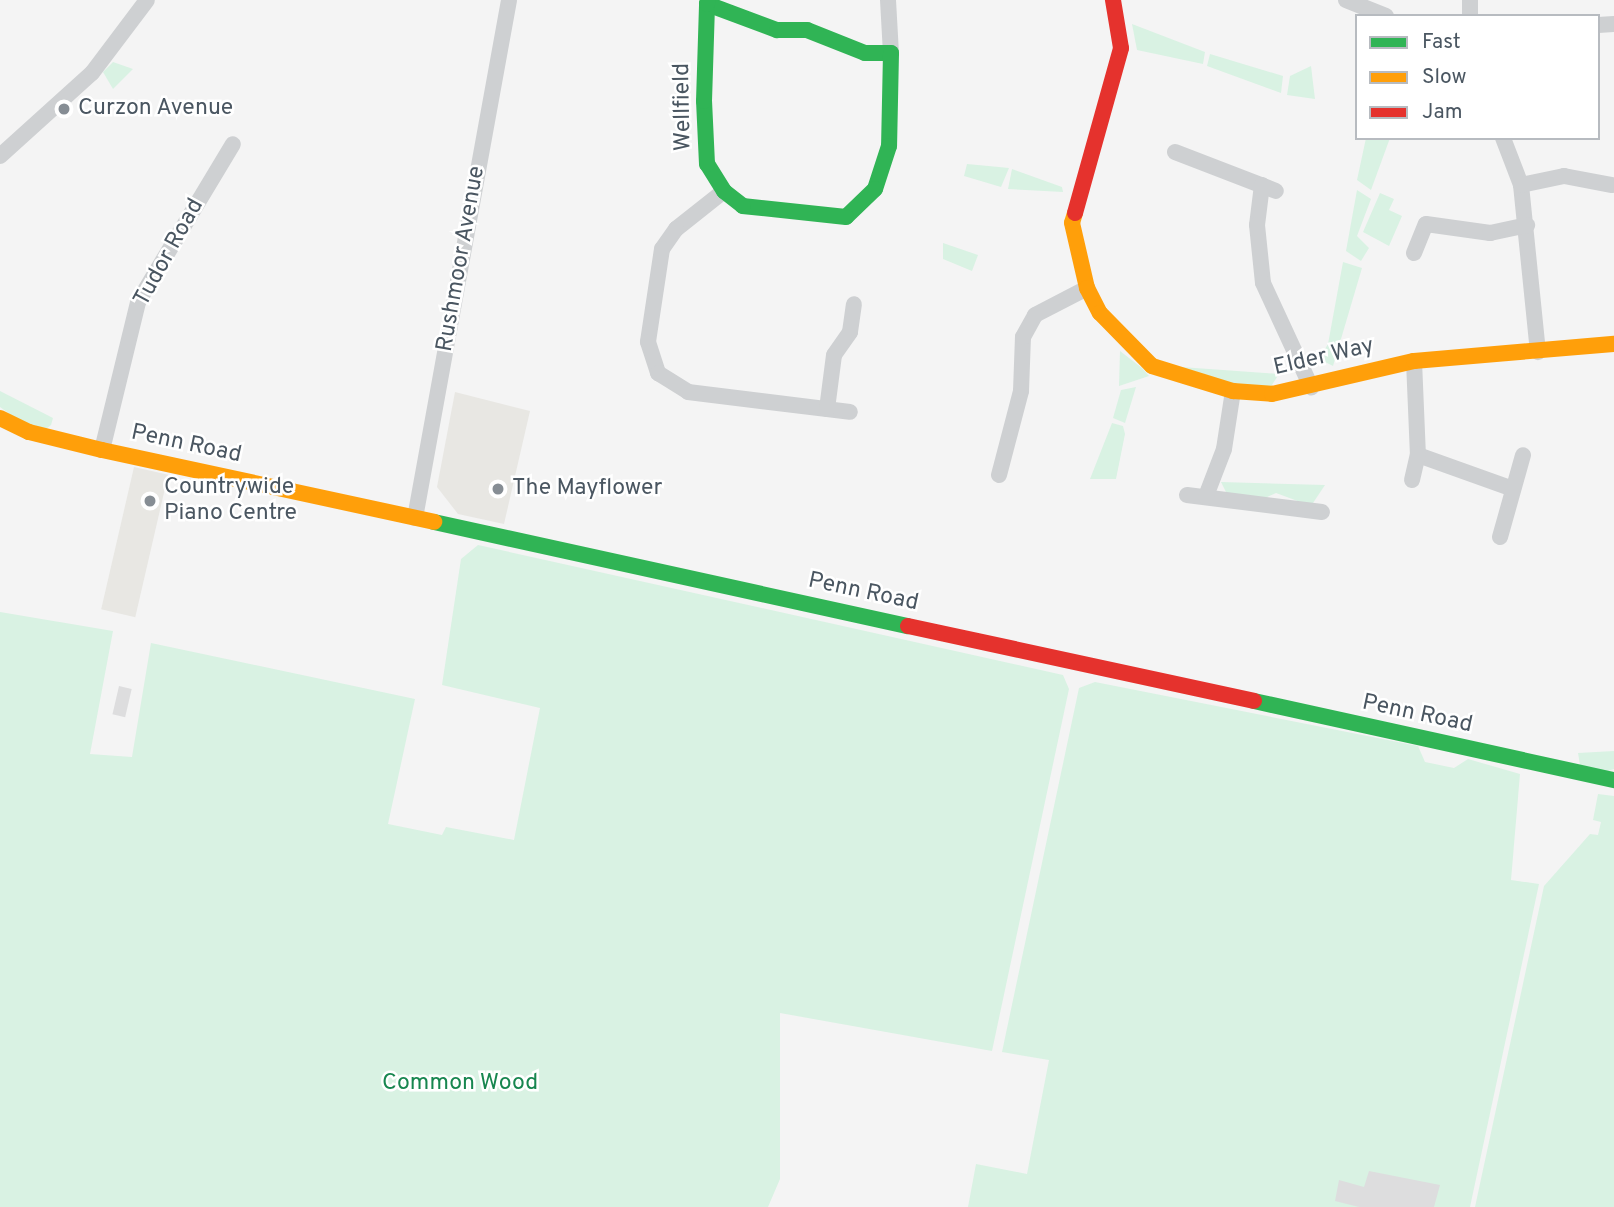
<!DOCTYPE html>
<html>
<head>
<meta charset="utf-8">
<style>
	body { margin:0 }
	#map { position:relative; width:1614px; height:1207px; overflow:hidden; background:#f4f4f4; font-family:Overpass,sans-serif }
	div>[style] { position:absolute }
	.commercial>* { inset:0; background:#e8e7e3; transform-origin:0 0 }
	.green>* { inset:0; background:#d9f2e3 }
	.building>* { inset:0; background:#ddddde; transform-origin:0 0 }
	.street>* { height:16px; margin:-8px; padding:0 8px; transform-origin:8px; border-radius:8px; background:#ced0d2 }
	.fast>* { height:16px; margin:-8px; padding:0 8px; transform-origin:8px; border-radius:8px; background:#30b455 }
	.slow>* { height:16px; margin:-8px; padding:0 8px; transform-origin:8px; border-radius:8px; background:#ff9f0a }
	.jam>* { height:16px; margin:-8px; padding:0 8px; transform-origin:8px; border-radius:8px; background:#e5322d }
	.dots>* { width:19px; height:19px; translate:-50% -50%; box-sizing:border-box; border:4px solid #fff; border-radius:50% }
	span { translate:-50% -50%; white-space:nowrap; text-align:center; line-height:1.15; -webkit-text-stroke:5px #fff; paint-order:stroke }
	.street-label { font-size:23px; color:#4a5661 }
	.poi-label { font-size:23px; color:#4a5661 }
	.left { translate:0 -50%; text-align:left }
	.park-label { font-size:23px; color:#17864f }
	.legend { position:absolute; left:1355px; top:14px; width:245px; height:126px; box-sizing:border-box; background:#fff; border:2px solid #b7bbc0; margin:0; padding:9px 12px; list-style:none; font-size:21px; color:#4a5661 }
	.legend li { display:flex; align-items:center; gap:14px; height:35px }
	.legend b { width:35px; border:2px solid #b7bbc0 }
</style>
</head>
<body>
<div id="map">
	<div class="commercial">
		<div style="clip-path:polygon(455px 392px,530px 411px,504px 524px,458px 514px,437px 487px)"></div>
		<div style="left:134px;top:467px;width:35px;height:146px;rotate:13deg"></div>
	</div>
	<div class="green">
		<div style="clip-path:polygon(1132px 24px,1205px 52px,1203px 64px,1137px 50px)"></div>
		<div style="clip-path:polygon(1210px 54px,1283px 76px,1281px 93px,1207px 66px)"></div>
		<div style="clip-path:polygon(113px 62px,133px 69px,113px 89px,103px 72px)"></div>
		<div style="clip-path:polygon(1311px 66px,1315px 99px,1287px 95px,1290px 76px)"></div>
		<div style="clip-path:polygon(1366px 138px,1390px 138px,1371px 190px,1357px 180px)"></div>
		<div style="clip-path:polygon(967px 164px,999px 167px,1009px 168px,1001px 187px,964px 176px)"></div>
		<div style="clip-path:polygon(1012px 169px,1062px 187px,1063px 192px,1008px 189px)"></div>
		<div style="clip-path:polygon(1357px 190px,1371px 199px,1357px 236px,1369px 248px,1361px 261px,1346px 251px)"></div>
		<div style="clip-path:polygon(1380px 193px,1394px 199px,1389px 210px,1402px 216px,1389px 246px,1363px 232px)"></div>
		<div style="clip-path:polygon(943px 243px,978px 255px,972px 271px,943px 259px)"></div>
		<div style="clip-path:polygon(1343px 262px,1362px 268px,1333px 366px,1319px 359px,1328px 344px)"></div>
		<div style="clip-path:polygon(1120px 351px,1142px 368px,1149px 376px,1119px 386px)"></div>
		<div style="clip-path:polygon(1181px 367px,1279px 374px,1270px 388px,1231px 386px)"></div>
		<div style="clip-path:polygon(1136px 387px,1125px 423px,1113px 418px,1121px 390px)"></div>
		<div style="clip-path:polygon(0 391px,53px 418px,51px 425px,46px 429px,18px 420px,0 407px)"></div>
		<div style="clip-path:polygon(1112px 423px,1123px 426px,1125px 434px,1116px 479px,1090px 479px)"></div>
		<div style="clip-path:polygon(1221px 482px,1325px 485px,1311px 506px,1276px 493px,1265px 498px,1227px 494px)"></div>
		<div style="clip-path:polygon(478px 545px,1063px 675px,1069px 689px,992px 1051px,780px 1013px,780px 1179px,768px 1207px,0 1207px,0 612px,113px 631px,90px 754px,132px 757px,151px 643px,415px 699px,388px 824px,442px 835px,446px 827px,514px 840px,540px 708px,442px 685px,461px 559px)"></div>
		<div style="clip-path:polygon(1095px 682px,1418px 746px,1425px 762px,1454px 768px,1468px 759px,1520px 774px,1511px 880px,1539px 884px,1470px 1207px,968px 1207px,976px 1164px,1027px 1174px,1049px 1060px,1002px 1052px,1079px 688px)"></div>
		<div style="clip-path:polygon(1614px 751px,1614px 769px,1604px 772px,1580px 765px,1578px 753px)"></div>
		<div style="clip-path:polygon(1598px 794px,1614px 796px,1614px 1207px,1475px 1207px,1544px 886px,1590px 834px,1598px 835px,1601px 822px,1593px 820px)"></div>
	</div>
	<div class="building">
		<div style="left:119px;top:686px;width:13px;height:29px;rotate:13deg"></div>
		<div style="clip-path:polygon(1369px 1171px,1440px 1185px,1434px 1207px,1359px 1207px,1335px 1201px,1339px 1180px,1364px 1187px)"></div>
	</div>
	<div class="street">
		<div style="left:888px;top:0;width:53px;rotate:86.8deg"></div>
		<div style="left:1346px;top:0;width:43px;rotate:21.8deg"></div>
		<div style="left:1470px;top:16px;width:16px;rotate:-90deg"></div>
		<div style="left:1598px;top:25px;width:16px;rotate:-4deg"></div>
		<div style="left:1503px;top:138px;width:50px;rotate:69deg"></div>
		<div style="left:1521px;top:185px;width:168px;rotate:84.2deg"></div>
		<div style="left:1175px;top:152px;width:108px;rotate:21.1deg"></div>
		<div style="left:0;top:156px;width:124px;rotate:-42.1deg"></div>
		<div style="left:92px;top:73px;width:91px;rotate:-53deg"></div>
		<div style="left:1262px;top:185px;width:40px;rotate:97.1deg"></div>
		<div style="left:1257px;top:225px;width:58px;rotate:84.1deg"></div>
		<div style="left:1263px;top:283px;width:115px;rotate:65.2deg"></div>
		<div style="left:1521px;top:185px;width:44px;rotate:-11.8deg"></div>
		<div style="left:1564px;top:176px;width:49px;rotate:10.6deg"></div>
		<div style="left:724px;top:191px;width:61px;rotate:141.6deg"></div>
		<div style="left:676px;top:229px;width:24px;rotate:125deg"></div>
		<div style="left:662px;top:249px;width:94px;rotate:98.6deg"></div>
		<div style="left:648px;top:342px;width:33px;rotate:72deg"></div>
		<div style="left:658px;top:373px;width:36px;rotate:32deg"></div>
		<div style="left:688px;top:392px;width:163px;rotate:7deg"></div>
		<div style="left:1414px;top:253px;width:31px;rotate:-68deg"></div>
		<div style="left:1426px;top:224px;width:65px;rotate:8deg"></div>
		<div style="left:1490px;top:233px;width:38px;rotate:-12deg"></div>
		<div style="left:1414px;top:361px;width:94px;rotate:87.6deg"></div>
		<div style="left:1418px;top:455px;width:101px;rotate:19.7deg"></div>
		<div style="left:827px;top:409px;width:54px;rotate:-82.6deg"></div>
		<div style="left:834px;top:355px;width:28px;rotate:-55deg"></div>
		<div style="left:850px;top:332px;width:28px;rotate:-82deg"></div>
		<div style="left:102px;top:450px;width:152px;rotate:-76.3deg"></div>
		<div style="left:138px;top:302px;width:184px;rotate:-59deg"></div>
		<div style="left:999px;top:475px;width:87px;rotate:-75.3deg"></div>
		<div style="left:1021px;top:391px;width:54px;rotate:-87.9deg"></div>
		<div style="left:1023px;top:337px;width:25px;rotate:-61deg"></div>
		<div style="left:1035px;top:315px;width:59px;rotate:-27.4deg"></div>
		<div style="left:1412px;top:480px;width:26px;rotate:-77deg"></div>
		<div style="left:1187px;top:495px;width:136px;rotate:7.2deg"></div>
		<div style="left:1206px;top:496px;width:50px;rotate:-69deg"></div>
		<div style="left:1224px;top:449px;width:59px;rotate:-81.2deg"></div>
		<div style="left:415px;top:518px;width:526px;rotate:-79.71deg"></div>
		<div style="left:1500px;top:537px;width:85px;rotate:-74.3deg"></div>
	</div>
	<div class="fast">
		<div style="left:707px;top:4px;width:75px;rotate:20.4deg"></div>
		<div style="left:777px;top:30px;width:30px"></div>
		<div style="left:807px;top:30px;width:62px;rotate:21.6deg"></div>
		<div style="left:865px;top:53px;width:26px"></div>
		<div style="left:891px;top:53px;width:93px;rotate:91.2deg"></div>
		<div style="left:889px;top:146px;width:45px;rotate:108deg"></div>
		<div style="left:875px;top:189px;width:40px;rotate:136deg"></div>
		<div style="left:846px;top:217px;width:104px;rotate:-173.9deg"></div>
		<div style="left:743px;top:206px;width:24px;rotate:-142deg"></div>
		<div style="left:724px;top:191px;width:32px;rotate:-122deg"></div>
		<div style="left:707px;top:164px;width:63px;rotate:-92.7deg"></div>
		<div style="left:704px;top:101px;width:97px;rotate:-88.2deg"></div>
		<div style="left:707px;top:4px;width:4px;rotate:-76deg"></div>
		<div style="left:434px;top:522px;width:485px;rotate:12.4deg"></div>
		<div style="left:1254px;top:701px;width:369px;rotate:12.4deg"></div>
	</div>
	<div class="slow">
		<div style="left:1075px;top:213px;width:10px;rotate:107deg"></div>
		<div style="left:1072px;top:223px;width:67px;rotate:77deg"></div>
		<div style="left:1087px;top:288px;width:28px;rotate:63deg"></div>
		<div style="left:1100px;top:313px;width:74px;rotate:45.5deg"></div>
		<div style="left:1152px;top:366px;width:85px;rotate:17.2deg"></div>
		<div style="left:1233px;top:391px;width:39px;rotate:4deg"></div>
		<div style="left:1272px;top:394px;width:146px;rotate:-13.1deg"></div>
		<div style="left:1414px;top:361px;width:201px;rotate:-4.9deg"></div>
		<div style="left:0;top:418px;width:32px;rotate:26deg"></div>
		<div style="left:29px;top:432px;width:75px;rotate:13.9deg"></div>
		<div style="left:102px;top:450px;width:340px;rotate:12.2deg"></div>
	</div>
	<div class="jam">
		<div style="left:1075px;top:213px;width:171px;rotate:-74.4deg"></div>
		<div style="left:1121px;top:48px;width:49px;rotate:-99.5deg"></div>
		<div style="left:908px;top:626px;width:354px;rotate:12.2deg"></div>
	</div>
	<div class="dots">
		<div style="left:64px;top:109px;background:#868d94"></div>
		<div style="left:498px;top:489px;background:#868d94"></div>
		<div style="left:150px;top:501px;background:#868d94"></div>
	</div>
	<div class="street-label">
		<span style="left:684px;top:107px;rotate:-91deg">Wellfield</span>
		<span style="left:170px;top:253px;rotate:-61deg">Tudor Road</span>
		<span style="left:462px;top:259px;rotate:-80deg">Rushmoor Avenue</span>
		<span style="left:1324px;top:358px;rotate:-13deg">Elder Way</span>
		<span style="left:186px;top:445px;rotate:12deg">Penn Road</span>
		<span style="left:863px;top:593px;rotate:12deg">Penn Road</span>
		<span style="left:1417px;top:715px;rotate:12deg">Penn Road</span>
	</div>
	<div class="poi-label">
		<span class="left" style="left:78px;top:109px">Curzon Avenue</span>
		<span class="left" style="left:164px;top:501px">Countrywide<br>Piano Centre</span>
		<span class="left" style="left:512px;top:489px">The Mayflower</span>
	</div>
	<div class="park-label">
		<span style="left:460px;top:1084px">Common Wood</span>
	</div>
	<ul class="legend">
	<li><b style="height:9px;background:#30b455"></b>Fast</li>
	<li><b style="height:9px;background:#ff9f0a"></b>Slow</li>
	<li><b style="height:9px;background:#e5322d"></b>Jam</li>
	</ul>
</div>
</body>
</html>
